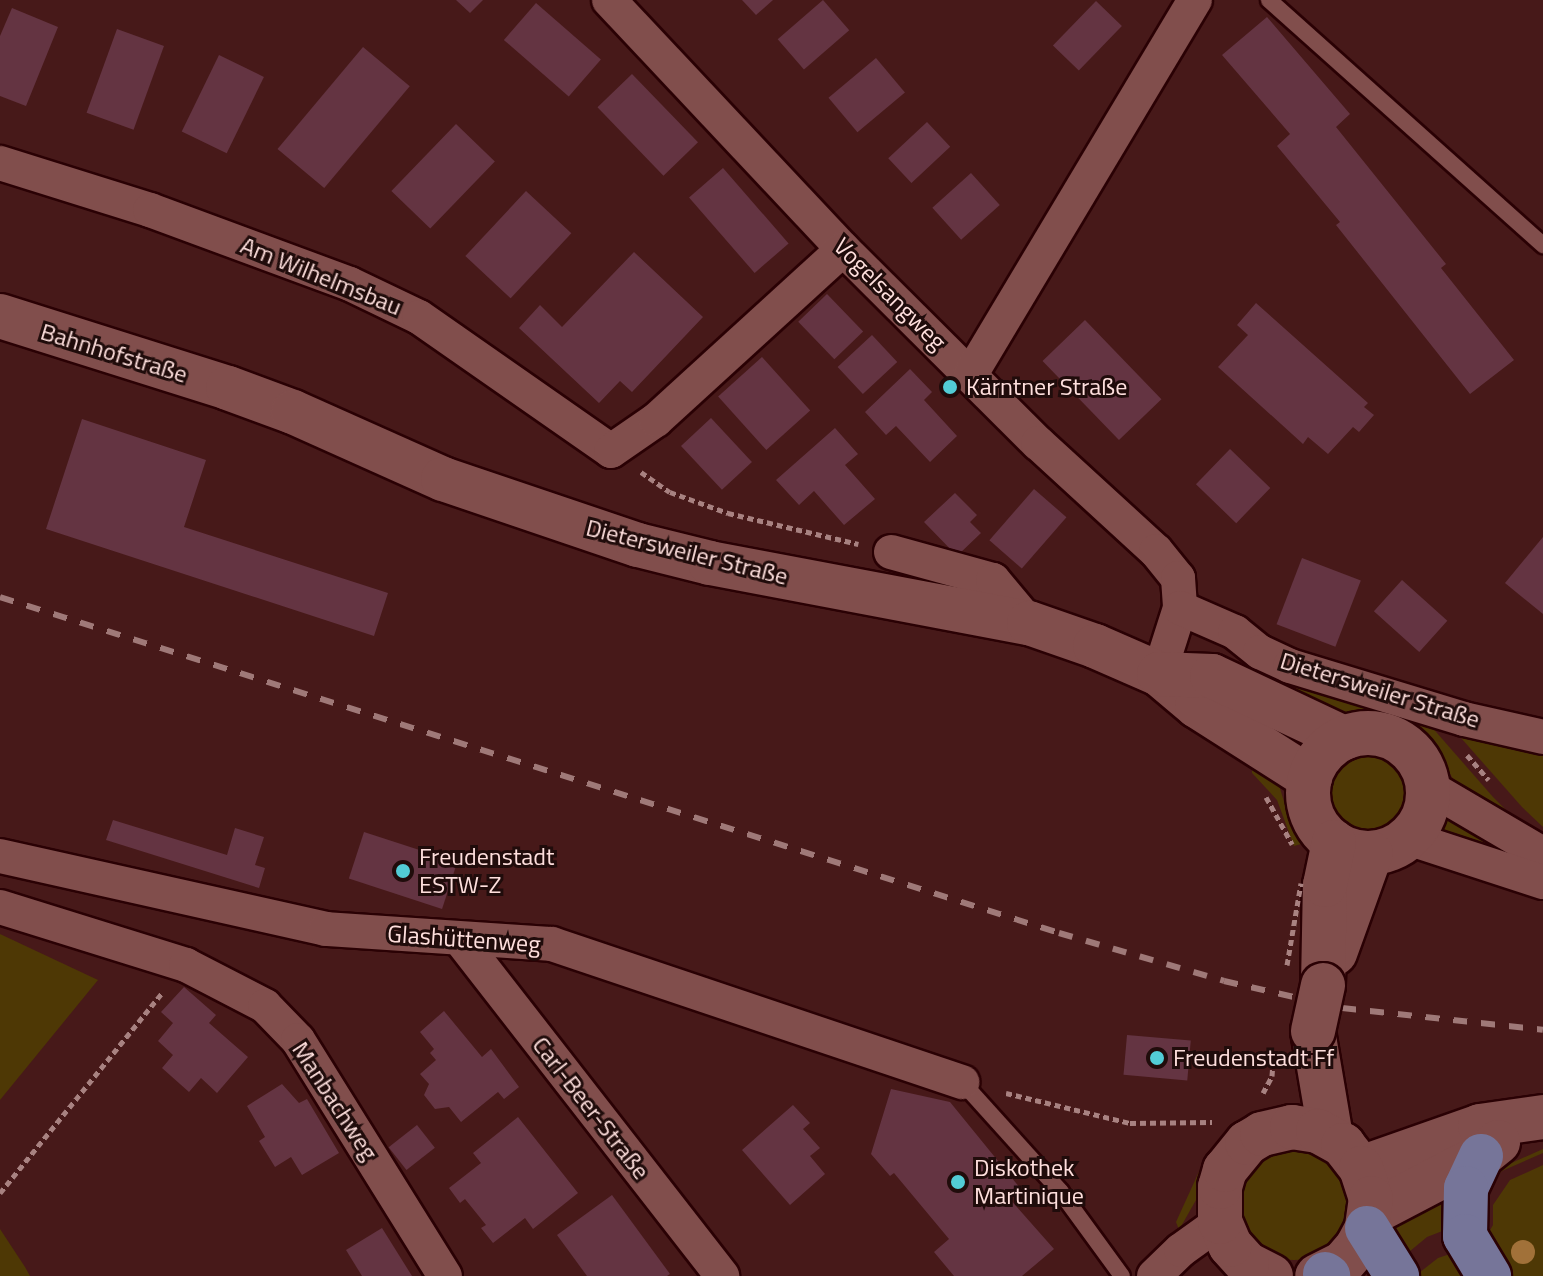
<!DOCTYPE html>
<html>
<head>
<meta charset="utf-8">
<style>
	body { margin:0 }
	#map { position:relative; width:1543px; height:1276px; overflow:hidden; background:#471919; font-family:"Titillium Web",sans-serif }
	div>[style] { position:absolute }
	.green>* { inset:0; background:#4e3805 }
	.round { border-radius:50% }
	.building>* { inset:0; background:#643442; transform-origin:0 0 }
	.path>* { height:5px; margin-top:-2.5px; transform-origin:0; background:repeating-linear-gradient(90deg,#a88281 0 6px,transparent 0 10px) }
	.roads { filter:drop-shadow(2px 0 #2a0104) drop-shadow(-2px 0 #2a0104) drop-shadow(0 2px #2a0104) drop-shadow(0 -2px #2a0104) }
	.lane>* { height:16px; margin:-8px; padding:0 8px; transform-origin:8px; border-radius:8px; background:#814e4c }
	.street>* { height:34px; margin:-17px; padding:0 17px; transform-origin:17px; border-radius:17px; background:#814e4c }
	.secondary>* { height:44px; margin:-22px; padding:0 22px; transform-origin:22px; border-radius:22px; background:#814e4c }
	.secondary>.ring { margin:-22px; padding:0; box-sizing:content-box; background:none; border:44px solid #814e4c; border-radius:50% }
	.primary>* { height:44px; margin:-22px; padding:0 22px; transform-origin:22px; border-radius:22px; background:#767599 }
	.rail>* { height:6px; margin-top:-3px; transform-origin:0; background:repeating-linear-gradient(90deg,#9f7978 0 14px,transparent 0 28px) }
	.path-bridge>* { height:5px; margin-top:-2.5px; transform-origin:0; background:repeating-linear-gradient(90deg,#a88281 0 6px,transparent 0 10px) }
	.bridges { filter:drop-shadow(2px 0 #2a0104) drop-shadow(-2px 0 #2a0104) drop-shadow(0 2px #2a0104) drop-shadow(0 -2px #2a0104) }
	.secondary-bridge>* { height:44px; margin:-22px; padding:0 22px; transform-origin:22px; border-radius:22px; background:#814e4c }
	.trees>* { width:24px; height:24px; margin:-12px; border-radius:50%; background:#a17139 }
	.dots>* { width:22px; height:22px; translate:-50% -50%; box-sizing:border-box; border:4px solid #200c0b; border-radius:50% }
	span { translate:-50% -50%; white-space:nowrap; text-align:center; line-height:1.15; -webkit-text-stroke:6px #200c0b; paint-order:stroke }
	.street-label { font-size:24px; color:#fedfdd }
	.poi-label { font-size:24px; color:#fedfdd }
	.left { translate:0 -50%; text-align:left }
</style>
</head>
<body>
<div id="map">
	<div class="green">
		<div style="clip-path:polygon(1297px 683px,1430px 725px,1493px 797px,1528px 832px,1457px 786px,1436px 749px,1412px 725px,1386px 714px,1342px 716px,1290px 701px)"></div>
		<div style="clip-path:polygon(1454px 730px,1543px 750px,1543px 827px,1522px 807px)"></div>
		<div class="round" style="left:1330px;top:756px;width:74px;height:74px"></div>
		<div style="clip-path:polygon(1252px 759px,1279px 785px,1291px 825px,1301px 844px,1294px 846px,1277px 800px,1252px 773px)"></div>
		<div style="clip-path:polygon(1447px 816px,1534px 865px,1440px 831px)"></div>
		<div style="clip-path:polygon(0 934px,98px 980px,0 1100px)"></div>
		<div style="clip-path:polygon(1543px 1149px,1543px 1153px,1502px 1171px,1489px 1185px,1500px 1168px)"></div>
		<div class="round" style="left:1239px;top:1150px;width:110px;height:110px"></div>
		<div style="clip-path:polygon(1202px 1165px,1196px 1200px,1179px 1230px,1176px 1222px)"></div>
		<div style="clip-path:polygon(1543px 1165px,1543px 1276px,1510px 1276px,1486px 1237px,1493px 1225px,1493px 1205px,1510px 1180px)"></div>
		<div style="clip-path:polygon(1444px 1192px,1445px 1230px,1427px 1237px,1398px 1261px,1393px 1231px,1399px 1218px)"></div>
		<div style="clip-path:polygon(0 1229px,25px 1267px,30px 1276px,0 1276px)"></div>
		<div style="clip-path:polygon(1450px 1254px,1465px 1276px,1415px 1276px,1438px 1258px)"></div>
	</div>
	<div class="building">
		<div style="clip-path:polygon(456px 0,483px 0,470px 13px)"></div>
		<div style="clip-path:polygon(742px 0,773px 0,756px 15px)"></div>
		<div style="left:823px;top:0;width:40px;height:60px;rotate:49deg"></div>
		<div style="left:1096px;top:1px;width:36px;height:62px;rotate:44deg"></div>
		<div style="left:536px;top:3px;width:86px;height:49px;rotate:41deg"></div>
		<div style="clip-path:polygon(12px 8px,58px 27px,26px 106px,0 96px,0 36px)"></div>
		<div style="clip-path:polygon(1267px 17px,1350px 114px,1336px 127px,1446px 264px,1441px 268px,1514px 360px,1470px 394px,1336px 225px,1340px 222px,1277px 146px,1290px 134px,1222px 55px)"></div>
		<div style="left:117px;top:29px;width:50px;height:89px;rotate:20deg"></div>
		<div style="left:363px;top:47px;width:61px;height:133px;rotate:40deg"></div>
		<div style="left:219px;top:55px;width:50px;height:85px;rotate:26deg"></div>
		<div style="left:876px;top:58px;width:45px;height:62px;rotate:50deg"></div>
		<div style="left:632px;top:74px;width:95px;height:48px;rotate:46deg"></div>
		<div style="left:927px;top:122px;width:34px;height:53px;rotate:47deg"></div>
		<div style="left:456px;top:124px;width:54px;height:93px;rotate:44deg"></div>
		<div style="left:723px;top:168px;width:100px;height:45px;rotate:49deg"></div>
		<div style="left:971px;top:173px;width:43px;height:52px;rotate:48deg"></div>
		<div style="left:526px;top:191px;width:62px;height:89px;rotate:43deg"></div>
		<div style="clip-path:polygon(634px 252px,703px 317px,632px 392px,620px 381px,599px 403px,519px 328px,540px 305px,562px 327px)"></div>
		<div style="left:827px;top:294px;width:52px;height:40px;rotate:46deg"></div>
		<div style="clip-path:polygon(1256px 303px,1368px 403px,1364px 407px,1374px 415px,1359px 432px,1353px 427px,1328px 454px,1308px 437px,1303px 444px,1218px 367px,1248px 335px,1237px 325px)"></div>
		<div style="left:1085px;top:320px;width:110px;height:59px;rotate:46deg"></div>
		<div style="left:872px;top:335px;width:37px;height:47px;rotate:47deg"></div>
		<div style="left:762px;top:357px;width:72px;height:59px;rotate:48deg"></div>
		<div style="clip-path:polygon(910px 369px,932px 392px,924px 400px,957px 436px,930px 462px,896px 426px,886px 435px,865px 412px)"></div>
		<div style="left:711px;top:418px;width:60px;height:41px;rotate:47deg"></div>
		<div style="clip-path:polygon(82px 419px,206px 460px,184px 527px,388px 593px,374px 636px,46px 529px)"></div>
		<div style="clip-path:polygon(835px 428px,858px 454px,845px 465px,875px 499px,844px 525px,814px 491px,799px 505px,776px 480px)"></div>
		<div style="left:1230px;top:449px;width:56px;height:49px;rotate:44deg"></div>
		<div style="left:1034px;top:489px;width:43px;height:68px;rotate:41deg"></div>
		<div style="clip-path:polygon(955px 493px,977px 515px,970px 522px,981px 533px,957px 556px,924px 522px)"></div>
		<div style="clip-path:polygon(1543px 537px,1543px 614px,1505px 583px)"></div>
		<div style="left:1302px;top:558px;width:63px;height:71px;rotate:21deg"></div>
		<div style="left:1402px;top:580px;width:61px;height:42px;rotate:42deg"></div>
		<div style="clip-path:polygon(113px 820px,227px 855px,235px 828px,264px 837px,255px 865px,265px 868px,259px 888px,106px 840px)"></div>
		<div style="left:364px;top:832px;width:98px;height:49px;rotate:18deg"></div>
		<div style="clip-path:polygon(184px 987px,216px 1015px,209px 1023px,248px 1057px,217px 1093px,201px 1078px,189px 1092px,162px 1068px,173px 1055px,158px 1041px,173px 1023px,161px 1012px)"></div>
		<div style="clip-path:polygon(444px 1011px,482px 1057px,491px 1049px,519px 1087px,504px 1099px,498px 1092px,461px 1122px,449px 1107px,435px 1109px,424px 1095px,429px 1084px,420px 1074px,436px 1060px,430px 1053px,434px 1049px,420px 1032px)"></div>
		<div style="left:1127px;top:1035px;width:64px;height:40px;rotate:5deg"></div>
		<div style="clip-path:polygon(282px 1084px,299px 1103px,307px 1099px,339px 1153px,302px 1175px,291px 1157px,275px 1167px,259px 1141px,265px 1137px,247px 1106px)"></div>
		<div style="clip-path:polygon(891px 1089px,950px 1102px,1020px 1188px,1009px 1198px,1054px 1249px,1022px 1276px,954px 1276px,934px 1252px,949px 1239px,894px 1173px,890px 1176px,871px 1154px)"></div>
		<div style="clip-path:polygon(793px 1105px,810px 1123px,803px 1129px,820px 1148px,810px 1156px,825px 1174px,790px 1205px,742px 1150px)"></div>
		<div style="clip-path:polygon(518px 1117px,578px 1193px,533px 1229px,525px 1218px,493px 1243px,481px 1228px,486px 1225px,465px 1199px,460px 1203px,449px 1188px,481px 1163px,473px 1153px)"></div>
		<div style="left:417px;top:1125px;width:29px;height:36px;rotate:52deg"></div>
		<div style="clip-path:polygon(612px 1195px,670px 1274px,667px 1276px,587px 1276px,557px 1235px)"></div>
		<div style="clip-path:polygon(382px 1228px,412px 1276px,362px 1276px,346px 1250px)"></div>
	</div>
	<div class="path">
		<div style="left:641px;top:472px;width:35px;rotate:35deg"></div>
		<div style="left:670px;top:492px;width:62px;rotate:19.9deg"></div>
		<div style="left:728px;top:513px;width:134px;rotate:13.4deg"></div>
		<div style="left:1467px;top:755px;width:33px;rotate:49deg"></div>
		<div style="left:1266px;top:797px;width:54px;rotate:61deg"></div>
		<div style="left:1006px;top:1093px;width:128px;rotate:13.6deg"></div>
		<div style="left:1130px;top:1123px;width:82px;rotate:-0.7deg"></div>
		<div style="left:1263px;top:1093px;width:19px;rotate:-62deg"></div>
		<div style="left:1272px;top:1076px;width:27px;rotate:-86deg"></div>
		<div style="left:0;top:1193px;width:259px;rotate:-51deg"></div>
	</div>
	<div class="roads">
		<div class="lane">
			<div style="left:1269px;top:0;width:368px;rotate:41.8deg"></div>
			<div style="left:962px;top:1082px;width:147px;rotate:48deg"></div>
			<div style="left:1060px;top:1191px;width:105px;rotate:53.9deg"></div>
		</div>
		<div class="street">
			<div style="left:609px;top:0;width:342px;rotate:46.8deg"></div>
			<div style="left:843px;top:249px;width:275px;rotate:44.9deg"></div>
			<div style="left:1038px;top:443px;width:160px;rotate:42.5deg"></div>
			<div style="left:1156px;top:551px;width:35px;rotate:51deg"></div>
			<div style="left:1178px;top:578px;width:30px;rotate:86deg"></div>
			<div style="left:1180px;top:608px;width:69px;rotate:107.7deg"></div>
			<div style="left:0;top:163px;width:157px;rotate:17.4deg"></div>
			<div style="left:150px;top:210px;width:213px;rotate:20.3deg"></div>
			<div style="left:350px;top:284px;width:76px;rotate:25.6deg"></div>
			<div style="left:419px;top:317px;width:234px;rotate:34.9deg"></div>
			<div style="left:611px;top:451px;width:55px;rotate:-34.6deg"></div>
			<div style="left:656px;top:420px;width:253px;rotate:-42.4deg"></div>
			<div style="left:971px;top:374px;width:436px;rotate:-59.1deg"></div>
			<div style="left:891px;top:552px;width:106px;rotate:15.4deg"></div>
			<div style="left:993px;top:580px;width:56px;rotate:50.1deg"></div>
			<div style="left:1180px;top:608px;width:60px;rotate:23.6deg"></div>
			<div style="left:1235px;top:632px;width:32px;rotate:39deg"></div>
			<div style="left:1260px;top:652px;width:33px;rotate:25deg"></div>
			<div style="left:1290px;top:666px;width:182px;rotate:16.9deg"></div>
			<div style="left:1464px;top:719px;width:81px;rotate:12.8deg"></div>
			<div style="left:1427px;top:786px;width:134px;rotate:30.4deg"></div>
			<div style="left:1408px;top:838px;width:142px;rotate:18.1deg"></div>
			<div style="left:0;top:856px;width:334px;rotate:12.6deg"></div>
			<div style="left:326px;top:929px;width:226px;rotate:3.8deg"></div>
			<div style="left:552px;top:944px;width:433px;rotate:18.6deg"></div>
			<div style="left:0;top:907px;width:195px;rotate:17.3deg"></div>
			<div style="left:186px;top:965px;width:89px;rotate:27.4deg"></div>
			<div style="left:265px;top:1006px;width:47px;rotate:45.9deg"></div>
			<div style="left:298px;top:1040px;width:278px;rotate:58.1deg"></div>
			<div style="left:460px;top:939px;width:427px;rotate:52.1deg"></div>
			<div style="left:1154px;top:1276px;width:37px;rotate:-44deg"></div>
			<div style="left:1181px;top:1250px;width:48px;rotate:-35.7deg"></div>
		</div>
		<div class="secondary">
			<div style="left:0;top:316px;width:239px;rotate:17.5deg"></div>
			<div style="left:228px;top:388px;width:69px;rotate:20.3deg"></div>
			<div style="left:293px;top:412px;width:164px;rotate:24.1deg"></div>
			<div style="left:443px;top:479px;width:206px;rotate:18.7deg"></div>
			<div style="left:638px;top:545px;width:74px;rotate:14deg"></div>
			<div style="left:710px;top:563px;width:325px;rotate:10.7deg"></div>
			<div style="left:1029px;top:623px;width:70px;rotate:19.2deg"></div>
			<div style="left:1095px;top:646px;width:70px;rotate:23.6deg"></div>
			<div style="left:1159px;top:674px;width:50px;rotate:40.1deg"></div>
			<div style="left:1197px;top:706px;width:134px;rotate:32.5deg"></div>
			<div style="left:1159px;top:674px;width:53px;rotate:2.2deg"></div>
			<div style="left:1212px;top:676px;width:146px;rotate:25.2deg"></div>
			<div class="ring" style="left:1308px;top:733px;width:76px;height:76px"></div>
			<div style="left:1335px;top:953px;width:106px;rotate:-70.2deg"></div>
			<div style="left:1323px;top:985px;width:100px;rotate:-88.9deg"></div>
			<div style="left:1325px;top:885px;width:44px;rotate:-78.2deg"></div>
			<div style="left:1313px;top:1031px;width:108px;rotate:80.4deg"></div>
			<div style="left:1361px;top:1168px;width:126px;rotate:-19.4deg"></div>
			<div style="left:1480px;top:1126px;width:64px;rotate:-8.1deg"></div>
			<div style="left:1370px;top:1214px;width:125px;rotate:-27.6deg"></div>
			<div style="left:1481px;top:1156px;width:22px;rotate:-39deg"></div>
			<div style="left:1271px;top:1276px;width:27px;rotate:-153deg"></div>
			<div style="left:1247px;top:1264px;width:25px;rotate:-132deg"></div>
			<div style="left:1230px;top:1245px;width:25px;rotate:-113deg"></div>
			<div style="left:1220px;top:1222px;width:35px;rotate:-90deg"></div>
			<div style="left:1220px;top:1187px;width:18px;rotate:-74deg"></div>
			<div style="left:1225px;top:1170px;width:35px;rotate:-51deg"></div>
			<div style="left:1247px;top:1143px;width:17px;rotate:-31deg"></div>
			<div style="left:1262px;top:1134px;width:31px;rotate:-13deg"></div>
			<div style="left:1292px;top:1127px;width:26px;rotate:9deg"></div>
			<div style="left:1318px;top:1131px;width:29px;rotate:29deg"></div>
			<div style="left:1343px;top:1145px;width:29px;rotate:52deg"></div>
			<div style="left:1361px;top:1168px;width:32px;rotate:72deg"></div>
			<div style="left:1371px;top:1198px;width:30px;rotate:98deg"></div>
			<div style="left:1367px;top:1228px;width:21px;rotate:118deg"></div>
			<div style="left:1357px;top:1247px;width:21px;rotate:131deg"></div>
			<div style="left:1343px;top:1263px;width:29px;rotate:153deg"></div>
		</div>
		<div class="primary">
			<div style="left:1481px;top:1156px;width:35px;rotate:115deg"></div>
			<div style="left:1466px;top:1188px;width:48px;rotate:91.2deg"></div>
			<div style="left:1465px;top:1236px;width:47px;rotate:59deg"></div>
			<div style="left:1367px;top:1228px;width:57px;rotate:58deg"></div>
			<div style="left:1325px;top:1274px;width:4px;rotate:34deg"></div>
		</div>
	</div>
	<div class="rail">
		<div style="left:0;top:597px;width:1111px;rotate:17.6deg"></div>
		<div style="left:1059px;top:933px;width:172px;rotate:16.2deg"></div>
		<div style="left:1224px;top:981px;width:121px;rotate:12.9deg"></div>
		<div style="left:1342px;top:1008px;width:202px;rotate:6.2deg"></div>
	</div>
	<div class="path-bridge">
		<div style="left:1287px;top:965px;width:83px;rotate:-80.3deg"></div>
	</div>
	<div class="bridges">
		<div class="secondary-bridge">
			<div style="left:1313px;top:1031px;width:47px;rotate:-77.7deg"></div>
		</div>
	</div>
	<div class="trees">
		<div style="left:1523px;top:1252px"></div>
	</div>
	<div class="dots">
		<div style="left:950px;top:387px;background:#52ccd5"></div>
		<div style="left:403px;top:871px;background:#52ccd5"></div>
		<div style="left:1157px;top:1058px;background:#52ccd5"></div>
		<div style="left:958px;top:1182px;background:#52ccd5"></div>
	</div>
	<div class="street-label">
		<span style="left:321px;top:276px;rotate:22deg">Am Wilhelmsbau</span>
		<span style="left:890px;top:294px;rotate:45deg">Vogelsangweg</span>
		<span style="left:114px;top:353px;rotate:17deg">Bahnhofstraße</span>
		<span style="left:687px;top:552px;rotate:14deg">Dietersweiler Straße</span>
		<span style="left:1380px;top:690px;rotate:17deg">Dietersweiler Straße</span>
		<span style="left:464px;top:939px;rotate:4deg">Glashüttenweg</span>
		<span style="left:335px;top:1101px;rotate:57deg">Manbachweg</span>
		<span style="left:591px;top:1108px;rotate:52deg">Carl-Beer-Straße</span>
	</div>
	<div class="poi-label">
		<span class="left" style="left:966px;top:387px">Kärntner Straße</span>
		<span class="left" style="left:419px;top:871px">Freudenstadt<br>ESTW-Z</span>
		<span class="left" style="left:1173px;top:1058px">Freudenstadt Ff</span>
		<span class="left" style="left:974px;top:1182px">Diskothek<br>Martinique</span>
	</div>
</div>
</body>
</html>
